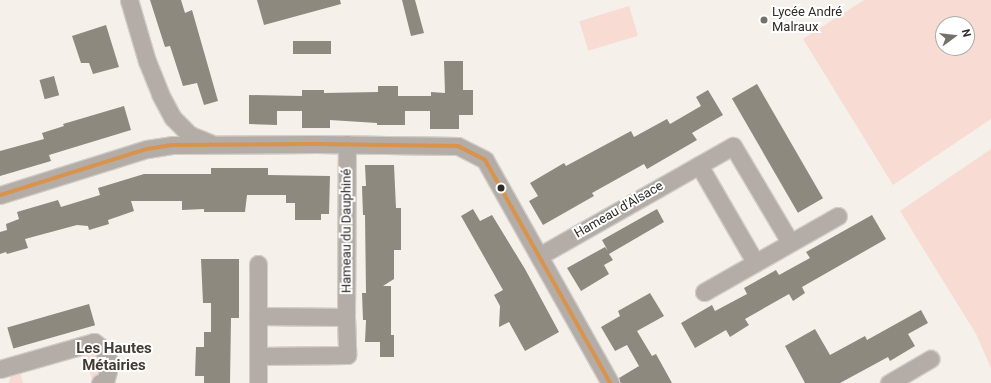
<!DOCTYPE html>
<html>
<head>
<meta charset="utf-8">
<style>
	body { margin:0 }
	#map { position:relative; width:991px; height:383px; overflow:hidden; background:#f5f0ea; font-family:Roboto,sans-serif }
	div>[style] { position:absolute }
	.green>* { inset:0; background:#f8dcd3; transform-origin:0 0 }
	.building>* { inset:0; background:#8d897e; transform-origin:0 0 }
	.roads { filter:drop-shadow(1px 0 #d1cdc8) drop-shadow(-1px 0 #d1cdc8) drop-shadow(0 1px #d1cdc8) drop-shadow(0 -1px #d1cdc8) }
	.street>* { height:17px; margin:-8.5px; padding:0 8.5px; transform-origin:8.5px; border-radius:8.5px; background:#b4aca7 }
	.bus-1>* { height:4px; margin:-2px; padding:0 2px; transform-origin:2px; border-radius:2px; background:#d8934d }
	.dots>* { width:11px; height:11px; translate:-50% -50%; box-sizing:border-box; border:2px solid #fff; border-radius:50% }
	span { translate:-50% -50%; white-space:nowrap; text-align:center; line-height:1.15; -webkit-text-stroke:4px #fff; paint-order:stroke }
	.poi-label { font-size:13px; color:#2f2c28 }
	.left { translate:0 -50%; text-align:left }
	.street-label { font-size:13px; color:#2f2c28 }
	.quarter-label { font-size:15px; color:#433c34; font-weight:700 }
	.north { position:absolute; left:935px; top:16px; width:40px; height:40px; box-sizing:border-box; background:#fff; border:1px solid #acaba9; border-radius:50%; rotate:75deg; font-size:11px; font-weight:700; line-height:16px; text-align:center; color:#2f2c28 }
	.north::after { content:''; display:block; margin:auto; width:14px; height:18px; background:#74716c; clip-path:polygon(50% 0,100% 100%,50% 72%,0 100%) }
</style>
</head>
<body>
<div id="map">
	<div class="green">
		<div style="clip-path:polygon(evenodd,864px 0,991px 0,991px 119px,893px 185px,803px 39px,864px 0,943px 24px,967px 24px,967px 48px,943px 48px,943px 24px)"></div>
		<div style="left:629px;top:6px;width:31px;height:52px;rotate:73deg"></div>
		<div style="clip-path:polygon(991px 149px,991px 368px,976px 334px,900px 211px)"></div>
		<div style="clip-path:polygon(82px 346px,94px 349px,102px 361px,102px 374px,93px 383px)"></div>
		<div style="clip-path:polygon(18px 364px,23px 383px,9px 383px,12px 370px)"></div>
	</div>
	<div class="building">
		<div style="clip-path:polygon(150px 0,181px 0,185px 13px,192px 10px,218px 101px,204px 105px,197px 83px,183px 86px,170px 46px,165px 47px)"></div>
		<div style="clip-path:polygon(257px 0,340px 0,341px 4px,264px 25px)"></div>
		<div style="clip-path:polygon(402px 0,415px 0,424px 33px,411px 36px)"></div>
		<div style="clip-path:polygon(106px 25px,119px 67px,93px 74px,89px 63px,81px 63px,72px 36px)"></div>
		<div style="left:293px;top:41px;width:38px;height:13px"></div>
		<div style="clip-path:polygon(444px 61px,463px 61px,463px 90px,473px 90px,473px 115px,459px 115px,459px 129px,430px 129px,430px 111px,405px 111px,405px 125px,377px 125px,377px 123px,330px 120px,330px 128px,302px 128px,302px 111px,277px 111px,277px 125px,249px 124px,249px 95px,302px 96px,302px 90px,324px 90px,324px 93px,378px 92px,378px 86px,398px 86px,398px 96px,431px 96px,431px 92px,445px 93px)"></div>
		<div style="left:54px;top:76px;width:20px;height:15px;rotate:75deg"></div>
		<div style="left:757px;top:84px;width:132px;height:29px;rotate:60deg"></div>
		<div style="clip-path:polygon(708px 90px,723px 115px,692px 133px,697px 140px,647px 169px,644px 164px,592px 193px,594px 196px,543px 225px,529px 201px,538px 196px,530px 183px,564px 163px,566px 166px,631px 131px,634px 137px,667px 119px,670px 124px,701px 106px,696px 97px)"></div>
		<div style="clip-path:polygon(124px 106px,131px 130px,49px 155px,51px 161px,0 176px,0 151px,44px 139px,42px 133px,64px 126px,63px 124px)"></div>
		<div style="clip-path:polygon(365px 165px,394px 165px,396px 208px,401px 208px,401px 250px,394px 250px,394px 279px,383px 286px,391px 286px,391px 335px,394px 335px,394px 357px,380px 357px,380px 342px,365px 342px,366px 320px,363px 320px,362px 293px,366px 293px,365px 215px,363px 215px,362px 186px,366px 186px)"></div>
		<div style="clip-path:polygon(211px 168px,268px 168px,268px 175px,330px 176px,329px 214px,321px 214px,321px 220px,295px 220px,295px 203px,286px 203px,286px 195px,247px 195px,245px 212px,204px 212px,204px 209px,182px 210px,182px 201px,131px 201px,134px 211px,108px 220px,109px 224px,89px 230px,88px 226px,77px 225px,25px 239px,28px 248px,7px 254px,6px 252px,0 254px,0 232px,7px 230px,6px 224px,19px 219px,17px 212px,58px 200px,61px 207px,100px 195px,98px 188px,144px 174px,211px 174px)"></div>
		<div style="clip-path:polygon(473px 209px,480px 221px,492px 215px,525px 269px,559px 332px,525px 351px,509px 322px,499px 327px,500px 306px,494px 295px,503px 290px,461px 216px)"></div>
		<div style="clip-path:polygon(657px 209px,664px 222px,609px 254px,613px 260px,604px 265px,609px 274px,581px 291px,567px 268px,605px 247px,608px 251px,602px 240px)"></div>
		<div style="clip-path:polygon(872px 215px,886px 239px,802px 287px,805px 293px,793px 301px,789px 294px,745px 319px,749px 325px,730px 337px,726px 330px,695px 348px,681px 323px,712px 305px,715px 311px,747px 294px,744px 288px,776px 270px,779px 275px,810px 258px,806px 252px)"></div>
		<div style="clip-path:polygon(201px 259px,239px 259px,239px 318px,231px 318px,230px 383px,204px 383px,204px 376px,195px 376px,196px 347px,204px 347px,204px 332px,211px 332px,211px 303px,203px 303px)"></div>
		<div style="clip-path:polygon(650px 293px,664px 316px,637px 331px,652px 356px,656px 354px,672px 383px,620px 383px,619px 378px,639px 366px,627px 345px,615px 351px,601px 327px,620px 316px,618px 311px)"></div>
		<div style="left:89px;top:304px;width:22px;height:85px;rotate:74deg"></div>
		<div style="clip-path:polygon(921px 310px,928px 323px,908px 334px,915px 346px,890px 361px,888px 357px,840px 383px,805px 383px,785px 346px,815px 329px,830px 355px,865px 336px,867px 340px)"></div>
	</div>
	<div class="roads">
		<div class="street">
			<div style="left:129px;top:0;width:64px;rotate:73.6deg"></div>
			<div style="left:147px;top:61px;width:35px;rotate:68deg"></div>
			<div style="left:160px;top:94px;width:27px;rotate:62deg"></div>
			<div style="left:173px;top:118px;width:24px;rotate:45deg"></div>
			<div style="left:190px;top:135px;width:22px;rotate:22deg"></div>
			<div style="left:699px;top:165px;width:112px;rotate:60deg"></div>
			<div style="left:0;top:195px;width:154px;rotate:-17.4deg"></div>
			<div style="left:147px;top:149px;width:25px;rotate:-9deg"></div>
			<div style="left:172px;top:145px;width:144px;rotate:-0.4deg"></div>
			<div style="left:316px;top:144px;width:142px;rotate:0.8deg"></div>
			<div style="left:458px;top:146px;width:30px;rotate:27deg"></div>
			<div style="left:485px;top:160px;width:256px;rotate:60.7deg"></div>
			<div style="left:539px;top:256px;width:223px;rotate:-29.6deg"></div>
			<div style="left:733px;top:146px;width:112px;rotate:59.3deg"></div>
			<div style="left:258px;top:264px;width:52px;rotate:90deg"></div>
			<div style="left:704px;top:292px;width:154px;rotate:-29.6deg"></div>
			<div style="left:346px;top:317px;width:38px;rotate:88deg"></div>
			<div style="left:347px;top:355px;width:89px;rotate:179.4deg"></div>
			<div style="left:258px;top:356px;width:40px;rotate:-90deg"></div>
			<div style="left:258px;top:316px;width:88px;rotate:0.7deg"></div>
			<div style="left:346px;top:317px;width:173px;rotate:-89.7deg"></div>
			<div style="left:0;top:369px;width:98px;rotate:-16deg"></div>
			<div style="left:94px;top:342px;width:10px;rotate:37deg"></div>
			<div style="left:102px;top:348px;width:13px;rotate:61deg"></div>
			<div style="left:108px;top:359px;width:12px;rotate:90deg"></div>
			<div style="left:108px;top:371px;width:11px;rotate:105deg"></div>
			<div style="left:105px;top:382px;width:5px;rotate:169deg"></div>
			<div style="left:258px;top:383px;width:27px;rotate:-90deg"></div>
			<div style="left:889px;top:383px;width:48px;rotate:-30.3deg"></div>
		</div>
	</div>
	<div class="bus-1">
		<div style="left:0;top:195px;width:154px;rotate:-17.4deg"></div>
		<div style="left:147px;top:149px;width:25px;rotate:-9deg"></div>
		<div style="left:172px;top:145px;width:144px;rotate:-0.4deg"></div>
		<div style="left:316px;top:144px;width:142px;rotate:0.8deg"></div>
		<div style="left:458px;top:146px;width:30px;rotate:27deg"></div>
		<div style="left:485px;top:160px;width:256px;rotate:60.7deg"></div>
	</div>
	<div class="dots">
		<div style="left:764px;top:20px;background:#74716c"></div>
		<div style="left:501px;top:188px;background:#2f2c28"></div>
	</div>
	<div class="poi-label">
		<span class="left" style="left:772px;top:20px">Lycée André<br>Malraux</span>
	</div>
	<div class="street-label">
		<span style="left:619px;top:210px;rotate:-30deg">Hameau d'Alsace</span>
		<span style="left:347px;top:231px;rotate:-90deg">Hameau du Dauphiné</span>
	</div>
	<div class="quarter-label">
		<span style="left:114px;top:357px">Les Hautes<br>Métairies</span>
	</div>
	<div class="north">N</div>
</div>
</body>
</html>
